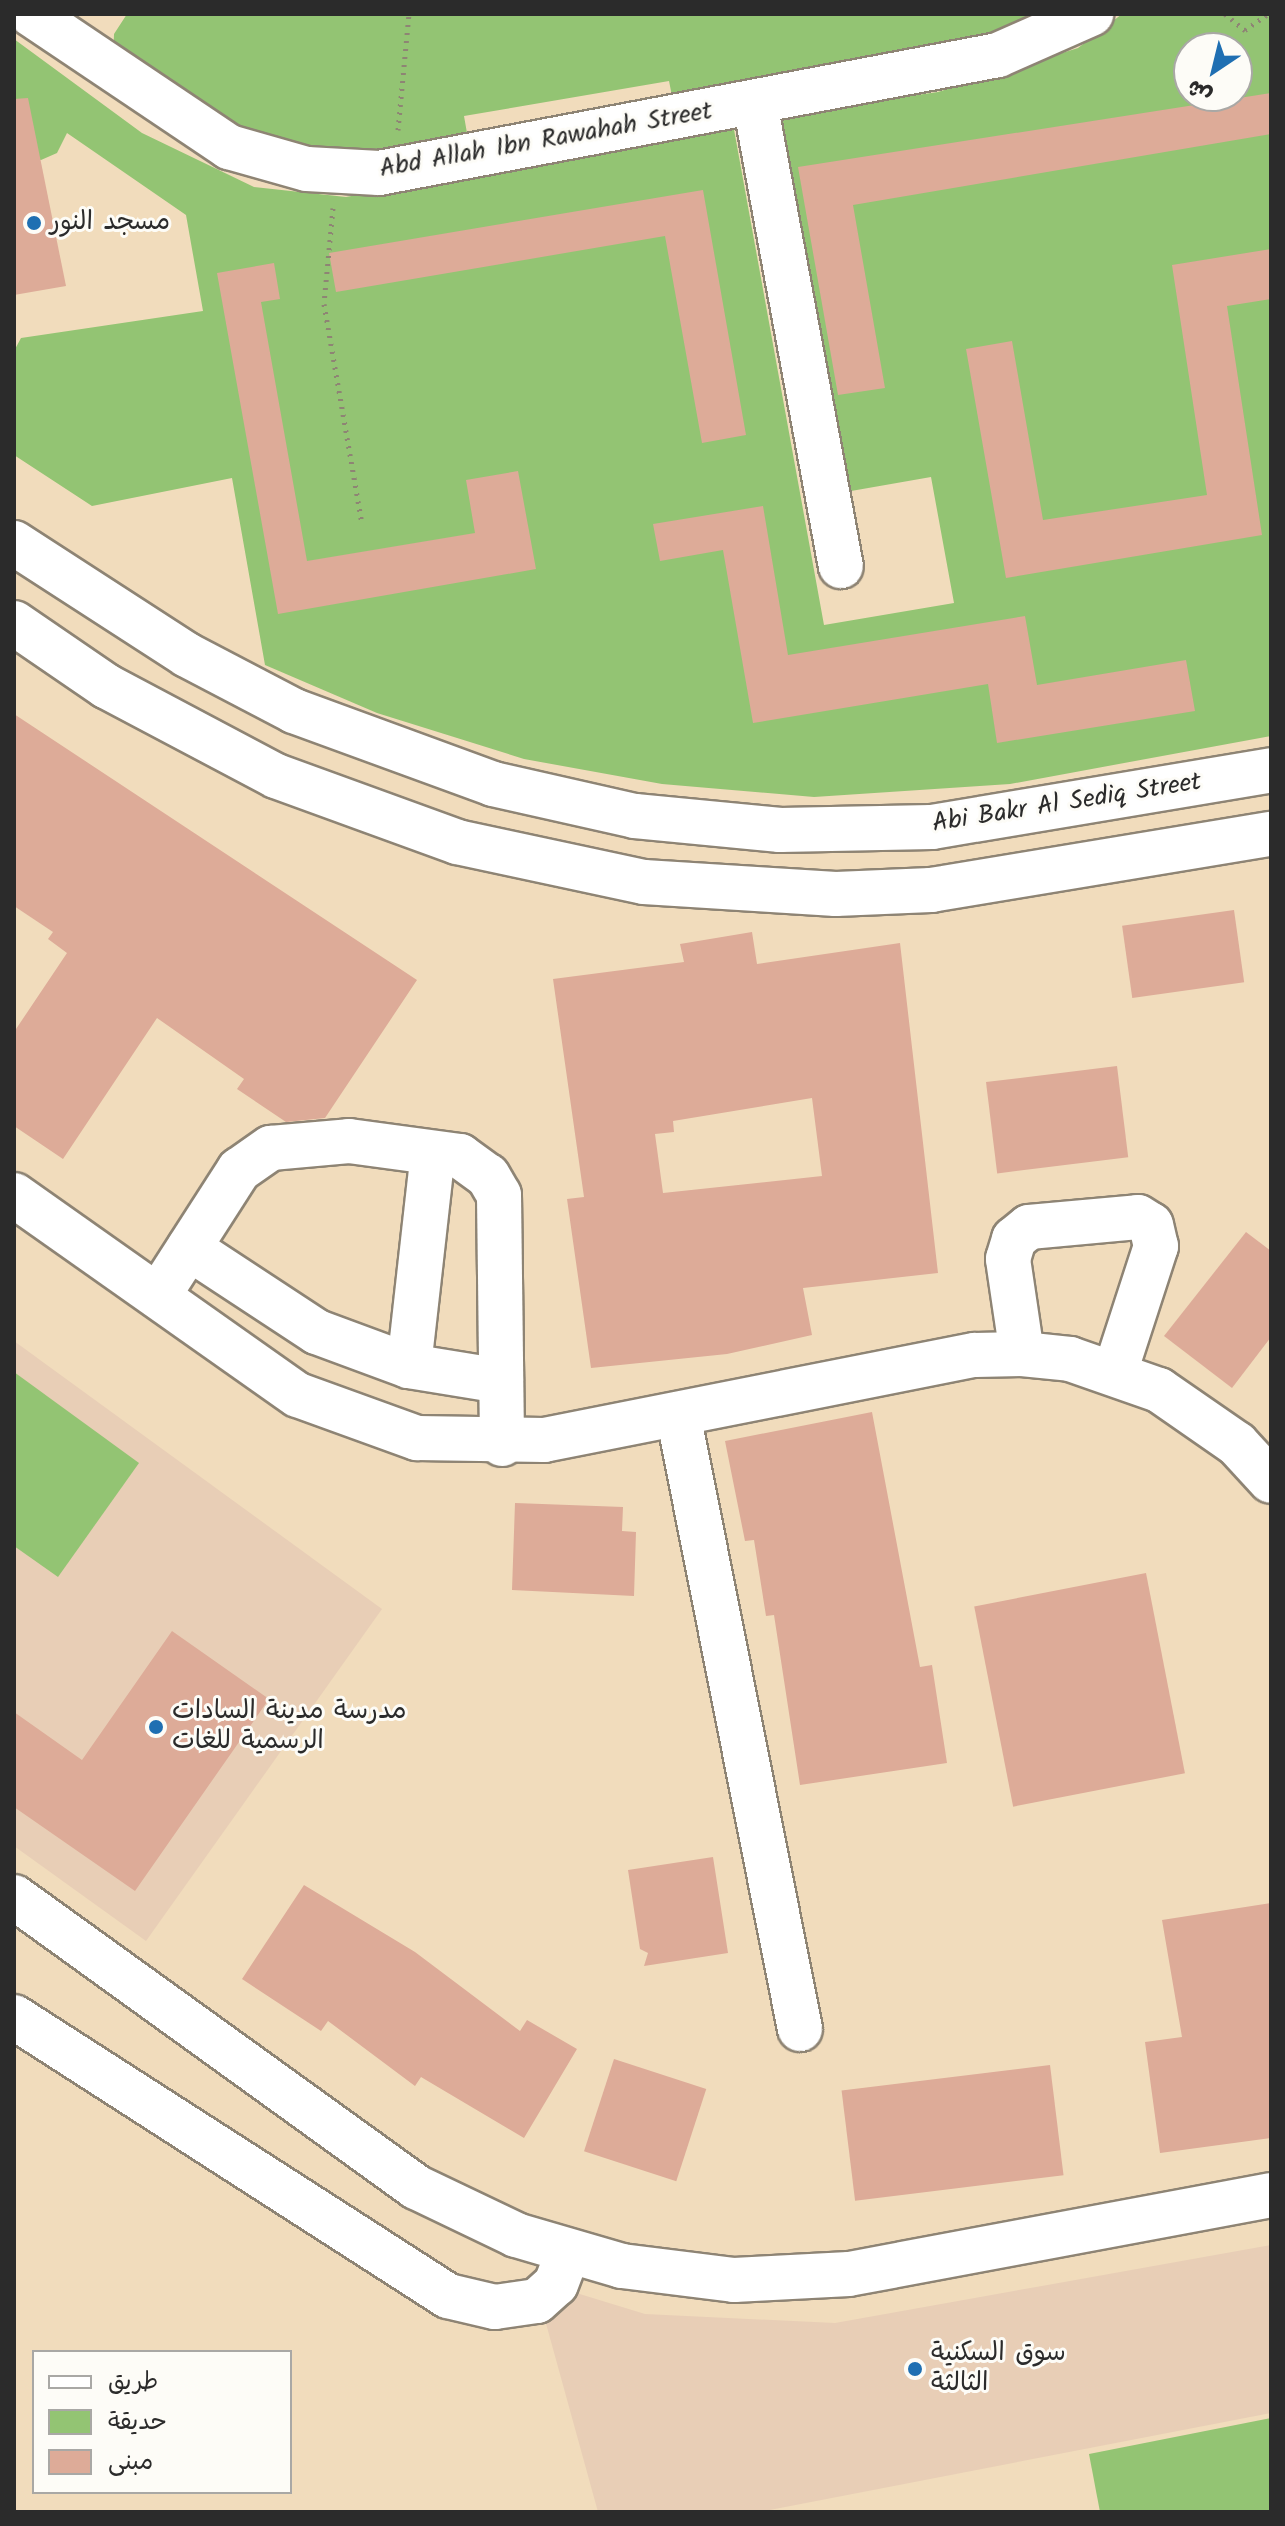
<!DOCTYPE html>
<html>
<head>
<meta charset="utf-8">
<style>
	body { margin:0 }
	#map { position:relative; width:1285px; height:2526px; overflow:hidden; background:#f1dcbc; font-family:Kalam,"Playpen Sans Arabic",sans-serif }
	div>[style] { position:absolute }
	.built>* { inset:0; background:#e8ceb6 }
	.green>* { inset:0; background:#93c473 }
	.building>* { inset:0; background:#ddab98; transform-origin:0 0 }
	.path>* { height:5px; margin-top:-2.5px; transform-origin:0; background:repeating-linear-gradient(90deg,#8e8474 0 2px,transparent 0 8px) }
	.roads { filter:drop-shadow(2px 0 #8e8474) drop-shadow(-2px 0 #8e8474) drop-shadow(0 2px #8e8474) drop-shadow(0 -2px #8e8474) }
	.minor>* { height:44px; margin:-22px; padding:0 22px; transform-origin:22px; border-radius:22px; background:#fff }
	.major>* { height:44px; margin:-22px; padding:0 22px; transform-origin:22px; border-radius:22px; background:#fff }
	.dots>* { width:22px; height:22px; translate:-50% -50%; box-sizing:border-box; border:4px solid #fdfcf7; border-radius:50% }
	span { translate:-50% -50%; white-space:nowrap; text-align:center; line-height:1.15; -webkit-text-stroke:6px #fdfcf7; paint-order:stroke }
	.street-label { font-size:26px; color:#2b2b2b }
	.poi-label { font-size:26px; color:#2b2b2b }
	.left { translate:0 -50%; text-align:left }
	.frame { position:absolute; inset:0; border:16px solid #2b2b2b; pointer-events:none }
	.legend { position:absolute; left:32px; top:2350px; width:260px; height:144px; box-sizing:border-box; background:#fdfcf7; border:2px solid #a9a8a5; margin:0; padding:10px 14px; list-style:none; font-size:24px; color:#2b2b2b }
	.legend li { display:flex; align-items:center; gap:16px; height:40px }
	.legend b { width:40px; border:2px solid #a9a8a5 }
	.north { position:absolute; left:1173px; top:32px; width:80px; height:80px; box-sizing:border-box; background:#fdfcf7; border:2px solid #a9a8a5; border-radius:50%; rotate:215deg; font-size:22px; font-weight:700; line-height:32px; text-align:center; color:#2b2b2b }
	.north::after { content:''; display:block; margin:auto; width:28px; height:36px; background:#1f6fb2; clip-path:polygon(50% 0,100% 100%,50% 72%,0 100%) }
</style>
</head>
<body>
<div id="map">
	<div class="built">
		<div style="clip-path:polygon(14px 1341px,382px 1609px,146px 1941px,14px 1846px)"></div>
		<div style="clip-path:polygon(1271px 2245px,1271px 2413px,759px 2512px,598px 2512px,534px 2280px,645px 2314px,835px 2323px)"></div>
	</div>
	<div class="green">
		<div style="clip-path:polygon(127px 14px,1042px 14px,997px 36px,672px 96px,669px 81px,464px 116px,467px 133px,409px 143px,395px 171px,269px 142px,113px 64px,114px 34px)"></div>
		<div style="clip-path:polygon(evenodd,1122px 14px,1271px 14px,1271px 736px,1010px 784px,814px 797px,662px 784px,524px 759px,377px 713px,265px 665px,232px 478px,92px 506px,14px 455px,14px 351px,21px 338px,203px 311px,186px 215px,67px 133px,57px 153px,41px 160px,14px 155px,14px 39px,142px 133px,254px 187px,346px 197px,733px 124px,824px 625px,954px 603px,931px 477px,834px 494px,763px 117px,938px 92px,1078px 48px,1122px 14px,1189px 48px,1237px 48px,1237px 96px,1189px 96px,1189px 48px)"></div>
		<div style="clip-path:polygon(14px 1372px,139px 1463px,58px 1577px,14px 1546px)"></div>
		<div style="clip-path:polygon(1271px 2418px,1271px 2512px,1100px 2512px,1089px 2454px)"></div>
	</div>
	<div class="building">
		<div style="clip-path:polygon(1271px 93px,1271px 134px,853px 205px,885px 388px,838px 395px,798px 167px)"></div>
		<div style="clip-path:polygon(28px 98px,66px 286px,14px 295px,14px 99px)"></div>
		<div style="clip-path:polygon(703px 190px,746px 435px,702px 443px,665px 236px,336px 292px,329px 253px)"></div>
		<div style="clip-path:polygon(1271px 249px,1271px 299px,1227px 306px,1262px 535px,1006px 578px,966px 349px,1012px 341px,1043px 520px,1207px 495px,1172px 265px)"></div>
		<div style="clip-path:polygon(274px 263px,280px 299px,261px 302px,307px 561px,475px 533px,466px 480px,518px 471px,536px 569px,278px 614px,217px 273px)"></div>
		<div style="clip-path:polygon(763px 506px,788px 655px,1025px 616px,1037px 685px,1186px 660px,1195px 711px,997px 743px,988px 684px,753px 723px,723px 550px,660px 561px,653px 524px)"></div>
		<div style="clip-path:polygon(14px 714px,417px 980px,325px 1118px,286px 1122px,237px 1089px,244px 1079px,157px 1018px,63px 1159px,14px 1126px,14px 1032px,67px 953px,48px 939px,53px 932px,14px 906px)"></div>
		<div style="left:1234px;top:910px;width:73px;height:113px;rotate:82deg"></div>
		<div style="clip-path:polygon(evenodd,752px 932px,757px 964px,900px 943px,938px 1273px,803px 1288px,812px 1335px,727px 1354px,591px 1368px,567px 1199px,584px 1197px,553px 979px,684px 962px,680px 944px,752px 932px,812px 1098px,822px 1176px,663px 1193px,655px 1134px,674px 1132px,673px 1121px,812px 1098px)"></div>
		<div style="left:1117px;top:1066px;width:92px;height:132px;rotate:83deg"></div>
		<div style="clip-path:polygon(1246px 1232px,1271px 1251px,1271px 1337px,1232px 1388px,1164px 1336px)"></div>
		<div style="clip-path:polygon(872px 1412px,920px 1667px,932px 1665px,947px 1763px,800px 1785px,774px 1615px,766px 1616px,754px 1540px,745px 1541px,725px 1441px)"></div>
		<div style="clip-path:polygon(515px 1503px,623px 1507px,622px 1531px,636px 1532px,634px 1596px,512px 1590px)"></div>
		<div style="left:1146px;top:1573px;width:204px;height:175px;rotate:79deg"></div>
		<div style="clip-path:polygon(172px 1631px,269px 1699px,135px 1891px,14px 1807px,14px 1712px,82px 1760px)"></div>
		<div style="clip-path:polygon(713px 1857px,728px 1953px,644px 1966px,648px 1953px,640px 1949px,628px 1870px)"></div>
		<div style="clip-path:polygon(304px 1885px,415px 1952px,520px 2031px,527px 2020px,577px 2049px,524px 2138px,421px 2077px,415px 2086px,328px 2021px,321px 2031px,242px 1979px)"></div>
		<div style="clip-path:polygon(1271px 1903px,1271px 2138px,1160px 2153px,1145px 2042px,1182px 2037px,1162px 1920px)"></div>
		<div style="left:614px;top:2059px;width:97px;height:97px;rotate:18deg"></div>
		<div style="left:1050px;top:2065px;width:111px;height:210px;rotate:83deg"></div>
	</div>
	<div class="path">
		<div style="left:1225px;top:14px;width:26px;rotate:39deg"></div>
		<div style="left:1245px;top:30px;width:28px;rotate:-35deg"></div>
		<div style="left:398px;top:130px;width:117px;rotate:-84.6deg"></div>
		<div style="left:333px;top:208px;width:96px;rotate:95.4deg"></div>
		<div style="left:324px;top:304px;width:223px;rotate:80.2deg"></div>
	</div>
	<div class="roads">
		<div class="minor">
			<div style="left:31px;top:14px;width:239px;rotate:33.9deg"></div>
			<div style="left:229px;top:147px;width:81px;rotate:15.8deg"></div>
			<div style="left:307px;top:169px;width:72px;rotate:3.2deg"></div>
			<div style="left:379px;top:173px;width:630px;rotate:-10.79deg"></div>
			<div style="left:998px;top:55px;width:102px;rotate:-23.8deg"></div>
			<div style="left:755px;top:103px;width:471px;rotate:79.5deg"></div>
			<div style="left:14px;top:1195px;width:347px;rotate:35.2deg"></div>
			<div style="left:298px;top:1395px;width:127px;rotate:19.9deg"></div>
			<div style="left:417px;top:1438px;width:127px;rotate:0.9deg"></div>
			<div style="left:544px;top:1440px;width:439px;rotate:-11.2deg"></div>
			<div style="left:975px;top:1355px;width:47px;rotate:-1.2deg"></div>
			<div style="left:1022px;top:1354px;width:48px;rotate:5.9deg"></div>
			<div style="left:1070px;top:1359px;width:94px;rotate:19.2deg"></div>
			<div style="left:1159px;top:1390px;width:95px;rotate:34.7deg"></div>
			<div style="left:1237px;top:1444px;width:50px;rotate:47.4deg"></div>
			<div style="left:189px;top:1248px;width:153px;rotate:33.3deg"></div>
			<div style="left:317px;top:1332px;width:98px;rotate:20.3deg"></div>
			<div style="left:409px;top:1366px;width:93px;rotate:9.3deg"></div>
			<div style="left:158px;top:1296px;width:150px;rotate:-57.3deg"></div>
			<div style="left:239px;top:1170px;width:39px;rotate:-35deg"></div>
			<div style="left:271px;top:1148px;width:78px;rotate:-5.1deg"></div>
			<div style="left:349px;top:1141px;width:112px;rotate:7.7deg"></div>
			<div style="left:460px;top:1156px;width:34px;rotate:36deg"></div>
			<div style="left:488px;top:1176px;width:22px;rotate:60deg"></div>
			<div style="left:499px;top:1195px;width:249px;rotate:89.3deg"></div>
			<div style="left:1022px;top:1354px;width:96px;rotate:-98.4deg"></div>
			<div style="left:1008px;top:1259px;width:21px;rotate:-73deg"></div>
			<div style="left:1014px;top:1239px;width:19px;rotate:-39deg"></div>
			<div style="left:1029px;top:1227px;width:109px;rotate:-5.2deg"></div>
			<div style="left:1138px;top:1217px;width:15px;rotate:32deg"></div>
			<div style="left:1151px;top:1225px;width:22px;rotate:77deg"></div>
			<div style="left:1156px;top:1246px;width:133px;rotate:108deg"></div>
			<div style="left:409px;top:1366px;width:214px;rotate:-83.6deg"></div>
			<div style="left:678px;top:1414px;width:627px;rotate:78.78deg"></div>
			<div style="left:14px;top:1897px;width:496px;rotate:35.8deg"></div>
			<div style="left:416px;top:2187px;width:111px;rotate:25.6deg"></div>
			<div style="left:516px;top:2235px;width:110px;rotate:16.3deg"></div>
			<div style="left:622px;top:2266px;width:113px;rotate:7.1deg"></div>
			<div style="left:734px;top:2280px;width:115px;rotate:-3deg"></div>
			<div style="left:849px;top:2274px;width:429px;rotate:-10.6deg"></div>
			<div style="left:14px;top:2017px;width:516px;rotate:32.74deg"></div>
			<div style="left:448px;top:2296px;width:48px;rotate:13.2deg"></div>
			<div style="left:495px;top:2307px;width:42px;rotate:-8.1deg"></div>
			<div style="left:537px;top:2301px;width:25px;rotate:-42deg"></div>
			<div style="left:556px;top:2284px;width:33px;rotate:-69deg"></div>
		</div>
		<div class="major">
			<div style="left:14px;top:543px;width:206px;rotate:32.9deg"></div>
			<div style="left:187px;top:655px;width:121px;rotate:27.6deg"></div>
			<div style="left:294px;top:711px;width:212px;rotate:20.1deg"></div>
			<div style="left:493px;top:784px;width:146px;rotate:12.7deg"></div>
			<div style="left:635px;top:816px;width:146px;rotate:5.5deg"></div>
			<div style="left:780px;top:830px;width:152px;rotate:-1.1deg"></div>
			<div style="left:932px;top:827px;width:344px;rotate:-9.5deg"></div>
			<div style="left:14px;top:623px;width:112px;rotate:34.4deg"></div>
			<div style="left:106px;top:686px;width:192px;rotate:27.9deg"></div>
			<div style="left:276px;top:776px;width:193px;rotate:20deg"></div>
			<div style="left:457px;top:842px;width:191px;rotate:12.1deg"></div>
			<div style="left:644px;top:882px;width:192px;rotate:3.6deg"></div>
			<div style="left:836px;top:894px;width:95px;rotate:-2.4deg"></div>
			<div style="left:931px;top:890px;width:345px;rotate:-9.4deg"></div>
		</div>
	</div>
	<div class="dots">
		<div style="left:34px;top:223px;background:#1f6fb2"></div>
		<div style="left:156px;top:1727px;background:#1f6fb2"></div>
		<div style="left:915px;top:2369px;background:#1f6fb2"></div>
	</div>
	<div class="street-label">
		<span style="left:546px;top:141px;rotate:-10deg">Abd Allah Ibn Rawahah Street</span>
		<span style="left:1067px;top:804px;rotate:-9deg">Abi Bakr Al Sediq Street</span>
	</div>
	<div class="poi-label">
		<span class="left" style="left:50px;top:223px">مسجد النور</span>
		<span class="left" style="left:172px;top:1727px">مدرسة مدينة السادات<br>الرسمية للغات</span>
		<span class="left" style="left:931px;top:2369px">سوق السكنية<br>الثالثة</span>
	</div>
	<div class="frame"></div>
	<ul class="legend">
	<li><b style="height:10px;background:#fff"></b>طريق</li>
	<li><b style="height:22px;background:#93c473"></b>حديقة</li>
	<li><b style="height:22px;background:#ddab98"></b>مبنى</li>
	</ul>
	<div class="north">ش</div>
</div>
</body>
</html>
